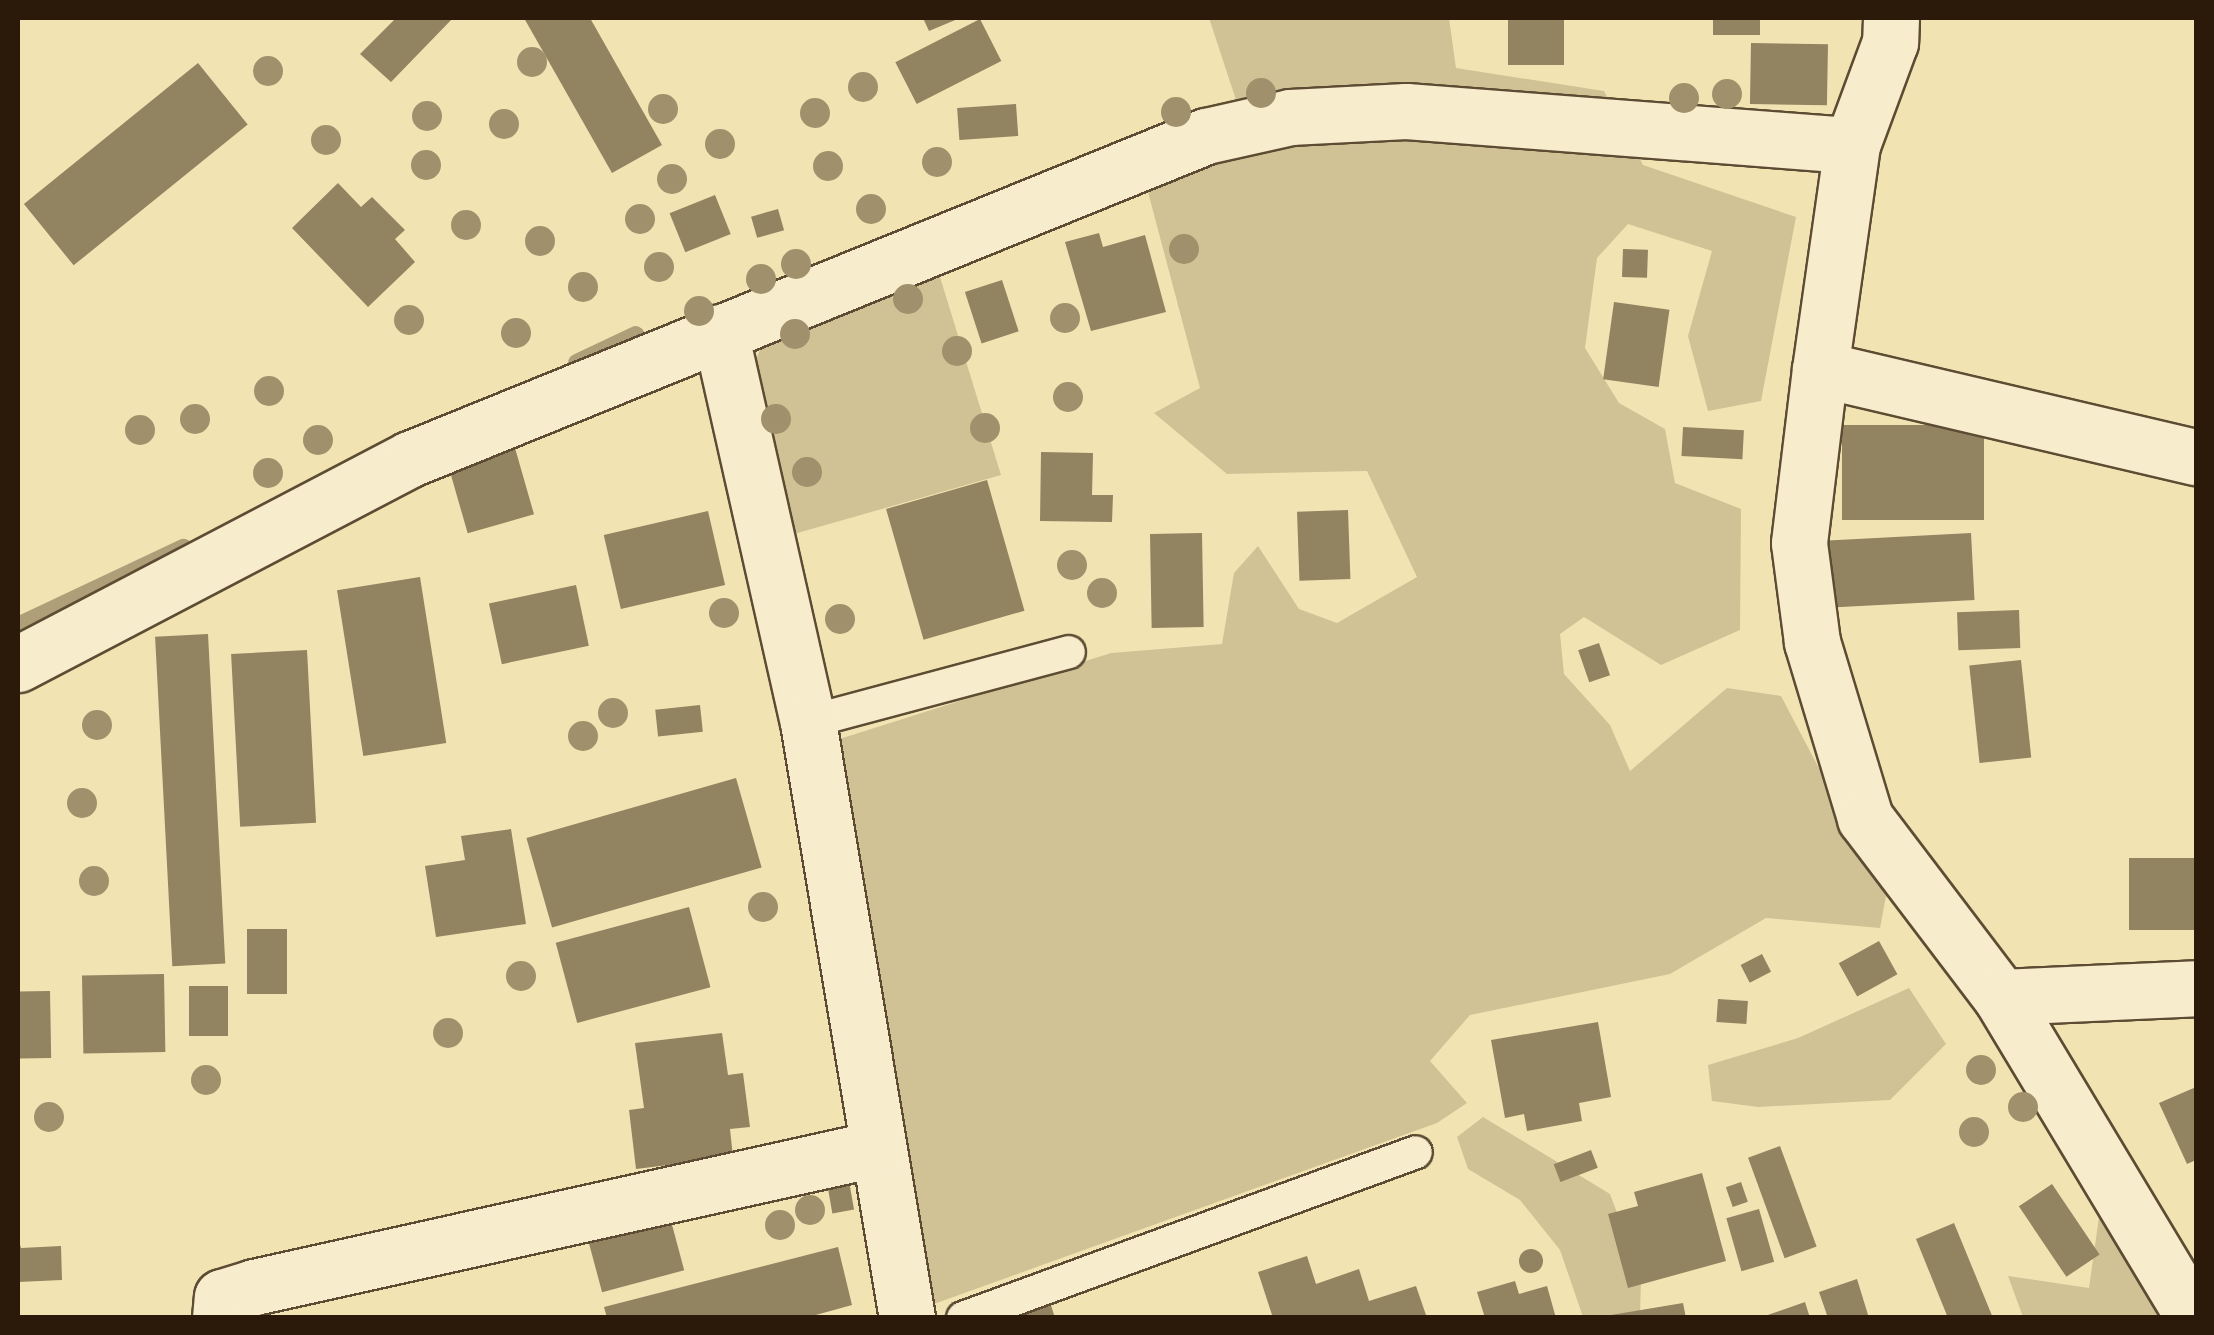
<!DOCTYPE html>
<style>
body{margin:0}
#map{position:relative;width:2214px;height:1335px;overflow:hidden;background:#f2e4b2;font-family:Vollkorn,serif}
div>[style]{position:absolute}
.green>*{inset:0;background:#d0c295}
.stream>*{height:18px;margin:-9px;padding:0 9px;transform-origin:9px;border-radius:9px;background:#ae9f79}
.building>*{inset:0;background:#928361;transform-origin:0 0}
.round{border-radius:50%}
.roads{filter:drop-shadow(2px 0 #5d4c33) drop-shadow(-2px 0 #5d4c33) drop-shadow(0 2px #5d4c33) drop-shadow(0 -2px #5d4c33)}
.lane>*{height:32px;margin:-16px;padding:0 16px;transform-origin:16px;border-radius:16px;background:#f7edcd}
.street>*{height:55px;margin:-27.5px;padding:0 27.5px;transform-origin:27.5px;border-radius:27.5px;background:#f7edcd}
.trees>*{width:30px;height:30px;margin:-15px;border-radius:50%;background:#a0906c}
span{translate:-50% -50%;white-space:nowrap;text-align:center;line-height:1.15;-webkit-text-stroke:9px #f7edcd;paint-order:stroke}
.frame{position:absolute;inset:0;border:20px solid #2b1a09;pointer-events:none}
</style>
<div id="map">
<div class="green">
<i style="clip-path:polygon(1209px 18px,1449px 18px,1456px 68px,1604px 91px,1643px 165px,1796px 217px,1761px 401px,1708px 411px,1688px 336px,1712px 251px,1628px 224px,1597px 258px,1585px 348px,1619px 403px,1665px 429px,1675px 483px,1741px 509px,1740px 630px,1661px 665px,1584px 617px,1560px 634px,1564px 674px,1610px 725px,1630px 771px,1727px 688px,1781px 696px,1886px 896px,1880px 928px,1766px 918px,1670px 974px,1470px 1015px,1430px 1061px,1467px 1103px,1437px 1123px,931px 1305px,830px 742px,1111px 653px,1222px 644px,1234px 573px,1258px 546px,1299px 609px,1337px 623px,1417px 577px,1367px 471px,1227px 474px,1154px 413px,1200px 388px,1144px 177px,1238px 106px)"></i>
<i style="clip-path:polygon(936px 264px,1001px 475px,794px 534px,752px 370px,769px 326px)"></i>
<i style="clip-path:polygon(1909px 988px,1946px 1044px,1890px 1100px,1758px 1107px,1712px 1101px,1708px 1065px,1798px 1038px)"></i>
<i style="clip-path:polygon(1483px 1117px,1610px 1194px,1641px 1277px,1640px 1317px,1583px 1317px,1560px 1250px,1520px 1200px,1468px 1169px,1457px 1137px)"></i>
<i style="clip-path:polygon(2099px 1217px,2181px 1259px,2179px 1317px,2023px 1317px,2008px 1276px,2089px 1288px)"></i>
</div>
<div class="stream">
<i style="left:577px;top:363px;width:65px;rotate:-25.4deg"></i>
<i style="left:18px;top:626px;width:183px;rotate:-25.3deg"></i>
</div>
<div class="building">
<i style="clip-path:polygon(396px 18px,453px 18px,391px 82px,360px 54px)"></i>
<i style="clip-path:polygon(524px 18px,590px 18px,662px 145px,612px 173px)"></i>
<i style="clip-path:polygon(923px 18px,960px 18px,929px 31px)"></i>
<i style="left:1508px;top:18px;width:56px;height:47px"></i>
<i style="left:1713px;top:18px;width:47px;height:17px"></i>
<i style="left:980px;top:19px;width:47px;height:95px;rotate:63deg"></i>
<i style="left:1751px;top:43px;width:77px;height:61px;rotate:1deg"></i>
<i style="left:198px;top:63px;width:79px;height:224px;rotate:51deg"></i>
<i style="left:1016px;top:104px;width:32px;height:59px;rotate:86deg"></i>
<i style="clip-path:polygon(338px 183px,361px 207px,372px 197px,405px 230px,395px 239px,415px 262px,368px 307px,292px 228px)"></i>
<i style="left:715px;top:195px;width:42px;height:49px;rotate:68deg"></i>
<i style="left:778px;top:209px;width:22px;height:28px;rotate:74deg"></i>
<i style="clip-path:polygon(1099px 233px,1103px 247px,1145px 235px,1166px 312px,1091px 331px,1065px 242px)"></i>
<i style="left:1623px;top:249px;width:25px;height:28px;rotate:2deg"></i>
<i style="left:1002px;top:280px;width:54px;height:39px;rotate:72deg"></i>
<i style="left:1614px;top:302px;width:56px;height:78px;rotate:8deg"></i>
<i style="left:1842px;top:425px;width:142px;height:95px"></i>
<i style="left:1683px;top:427px;width:61px;height:29px;rotate:3deg"></i>
<i style="left:515px;top:448px;width:69px;height:69px;rotate:74deg"></i>
<i style="clip-path:polygon(1041px 452px,1093px 453px,1092px 495px,1113px 495px,1112px 522px,1040px 521px)"></i>
<i style="left:987px;top:480px;width:136px;height:105px;rotate:74deg"></i>
<i style="left:1348px;top:510px;width:69px;height:51px;rotate:88deg"></i>
<i style="left:708px;top:511px;width:76px;height:107px;rotate:77deg"></i>
<i style="left:1202px;top:533px;width:94px;height:52px;rotate:89deg"></i>
<i style="left:1971px;top:533px;width:67px;height:143px;rotate:87deg"></i>
<i style="left:420px;top:577px;width:168px;height:84px;rotate:81deg"></i>
<i style="left:576px;top:585px;width:62px;height:89px;rotate:78deg"></i>
<i style="left:2019px;top:610px;width:38px;height:62px;rotate:88deg"></i>
<i style="left:208px;top:634px;width:330px;height:53px;rotate:87deg"></i>
<i style="left:1599px;top:643px;width:34px;height:22px;rotate:71deg"></i>
<i style="left:307px;top:650px;width:173px;height:76px;rotate:87deg"></i>
<i style="left:2021px;top:660px;width:98px;height:52px;rotate:84deg"></i>
<i style="left:700px;top:705px;width:27px;height:45px;rotate:84deg"></i>
<i style="left:736px;top:778px;width:93px;height:218px;rotate:74deg"></i>
<i style="clip-path:polygon(511px 829px,526px 924px,436px 937px,425px 866px,465px 860px,461px 836px)"></i>
<i style="left:2129px;top:858px;width:67px;height:72px"></i>
<i style="left:689px;top:907px;width:83px;height:138px;rotate:75deg"></i>
<i style="left:247px;top:929px;width:40px;height:65px"></i>
<i style="left:1879px;top:941px;width:38px;height:46px;rotate:61deg"></i>
<i style="left:1762px;top:954px;width:20px;height:24px;rotate:63deg"></i>
<i style="left:164px;top:974px;width:78px;height:82px;rotate:89deg"></i>
<i style="left:189px;top:986px;width:39px;height:50px"></i>
<i style="left:50px;top:991px;width:67px;height:32px;rotate:89deg"></i>
<i style="left:1718px;top:999px;width:30px;height:23px;rotate:4deg"></i>
<i style="clip-path:polygon(1598px 1022px,1611px 1097px,1579px 1103px,1582px 1121px,1527px 1131px,1524px 1114px,1505px 1118px,1491px 1040px)"></i>
<i style="clip-path:polygon(722px 1033px,728px 1075px,743px 1073px,750px 1127px,730px 1129px,733px 1157px,636px 1169px,629px 1110px,644px 1108px,635px 1043px)"></i>
<i style="clip-path:polygon(2196px 1087px,2196px 1160px,2187px 1164px,2159px 1103px)"></i>
<i style="left:1780px;top:1146px;width:107px;height:34px;rotate:70deg"></i>
<i style="left:1591px;top:1150px;width:19px;height:40px;rotate:69deg"></i>
<i style="clip-path:polygon(1702px 1173px,1726px 1261px,1628px 1288px,1608px 1214px,1638px 1206px,1634px 1192px)"></i>
<i style="left:849px;top:1181px;width:29px;height:22px;rotate:80deg"></i>
<i style="left:1741px;top:1182px;width:21px;height:16px;rotate:71deg"></i>
<i style="left:2052px;top:1184px;width:85px;height:40px;rotate:56deg"></i>
<i style="left:1759px;top:1209px;width:55px;height:34px;rotate:74deg"></i>
<i style="left:671px;top:1221px;width:51px;height:85px;rotate:75deg"></i>
<i style="clip-path:polygon(1954px 1223px,1993px 1318px,1948px 1318px,1916px 1239px)"></i>
<i style="clip-path:polygon(18px 1238px,21px 1248px,61px 1246px,62px 1280px,18px 1282px)"></i>
<i style="clip-path:polygon(838px 1247px,852px 1305px,805px 1318px,607px 1318px,604px 1307px)"></i>
<i class="round" style="left:1519px;top:1249px;width:24px;height:24px"></i>
<i style="clip-path:polygon(1307px 1256px,1316px 1284px,1359px 1269px,1369px 1301px,1416px 1286px,1427px 1318px,1273px 1318px,1258px 1272px)"></i>
<i style="clip-path:polygon(1857px 1279px,1869px 1318px,1828px 1318px,1819px 1292px)"></i>
<i style="clip-path:polygon(1515px 1281px,1519px 1294px,1547px 1286px,1556px 1318px,1485px 1318px,1477px 1292px)"></i>
<i style="clip-path:polygon(1050px 1302px,1055px 1318px,1000px 1318px)"></i>
<i style="clip-path:polygon(1805px 1302px,1810px 1318px,1763px 1318px,1762px 1317px)"></i>
<i style="clip-path:polygon(1683px 1303px,1686px 1318px,1612px 1318px,1611px 1315px)"></i>
</div>
<div class="roads">
<div class="lane">
<i style="left:808px;top:722px;width:270px;rotate:-15deg"></i>
<i style="left:963px;top:1318px;width:482px;rotate:-20.1deg"></i>
</div>
<div class="street">
<i style="left:1891px;top:18px;width:24px;rotate:92deg"></i>
<i style="left:1890px;top:42px;width:110px;rotate:110.3deg"></i>
<i style="left:1852px;top:145px;width:226px;rotate:98.1deg"></i>
<i style="left:1820px;top:369px;width:175px;rotate:96.9deg"></i>
<i style="left:1799px;top:543px;width:100px;rotate:82.5deg"></i>
<i style="left:1812px;top:642px;width:184px;rotate:73.2deg"></i>
<i style="left:1865px;top:818px;width:225px;rotate:52.8deg"></i>
<i style="left:2001px;top:997px;width:375px;rotate:59deg"></i>
<i style="left:720px;top:332px;width:400px;rotate:77.3deg"></i>
<i style="left:808px;top:722px;width:604px;rotate:80.57deg"></i>
<i style="left:1820px;top:369px;width:386px;rotate:13.2deg"></i>
<i style="left:18px;top:664px;width:442px;rotate:-27.6deg"></i>
<i style="left:410px;top:459px;width:859px;rotate:-22.09deg"></i>
<i style="left:1206px;top:136px;width:86px;rotate:-12.7deg"></i>
<i style="left:1290px;top:117px;width:116px;rotate:-3deg"></i>
<i style="left:1406px;top:111px;width:447px;rotate:4.4deg"></i>
<i style="left:2001px;top:997px;width:195px;rotate:-2.6deg"></i>
<i style="left:220px;top:1318px;width:21px;rotate:-85deg"></i>
<i style="left:222px;top:1297px;width:34px;rotate:-17deg"></i>
<i style="left:254px;top:1287px;width:640px;rotate:-12.54deg"></i>
</div>
</div>
<div class="trees">
<i style="left:532px;top:62px"></i>
<i style="left:268px;top:71px"></i>
<i style="left:863px;top:87px"></i>
<i style="left:1261px;top:93px"></i>
<i style="left:1727px;top:94px"></i>
<i style="left:1684px;top:98px"></i>
<i style="left:663px;top:109px"></i>
<i style="left:1176px;top:112px"></i>
<i style="left:815px;top:113px"></i>
<i style="left:427px;top:116px"></i>
<i style="left:504px;top:124px"></i>
<i style="left:326px;top:140px"></i>
<i style="left:720px;top:144px"></i>
<i style="left:937px;top:162px"></i>
<i style="left:426px;top:165px"></i>
<i style="left:828px;top:166px"></i>
<i style="left:672px;top:179px"></i>
<i style="left:871px;top:209px"></i>
<i style="left:640px;top:219px"></i>
<i style="left:466px;top:225px"></i>
<i style="left:540px;top:241px"></i>
<i style="left:1184px;top:249px"></i>
<i style="left:796px;top:264px"></i>
<i style="left:659px;top:267px"></i>
<i style="left:761px;top:279px"></i>
<i style="left:583px;top:287px"></i>
<i style="left:908px;top:299px"></i>
<i style="left:699px;top:311px"></i>
<i style="left:1065px;top:318px"></i>
<i style="left:409px;top:320px"></i>
<i style="left:516px;top:333px"></i>
<i style="left:795px;top:334px"></i>
<i style="left:957px;top:351px"></i>
<i style="left:269px;top:391px"></i>
<i style="left:1068px;top:397px"></i>
<i style="left:195px;top:419px"></i>
<i style="left:776px;top:419px"></i>
<i style="left:985px;top:428px"></i>
<i style="left:140px;top:430px"></i>
<i style="left:318px;top:440px"></i>
<i style="left:807px;top:472px"></i>
<i style="left:268px;top:473px"></i>
<i style="left:1072px;top:565px"></i>
<i style="left:1102px;top:593px"></i>
<i style="left:724px;top:613px"></i>
<i style="left:840px;top:619px"></i>
<i style="left:613px;top:713px"></i>
<i style="left:97px;top:725px"></i>
<i style="left:583px;top:736px"></i>
<i style="left:82px;top:803px"></i>
<i style="left:94px;top:881px"></i>
<i style="left:763px;top:907px"></i>
<i style="left:521px;top:976px"></i>
<i style="left:448px;top:1033px"></i>
<i style="left:1981px;top:1070px"></i>
<i style="left:206px;top:1080px"></i>
<i style="left:2023px;top:1107px"></i>
<i style="left:49px;top:1117px"></i>
<i style="left:1974px;top:1132px"></i>
<i style="left:810px;top:1210px"></i>
<i style="left:780px;top:1225px"></i>
</div>
<div class="frame"></div>
</div>
